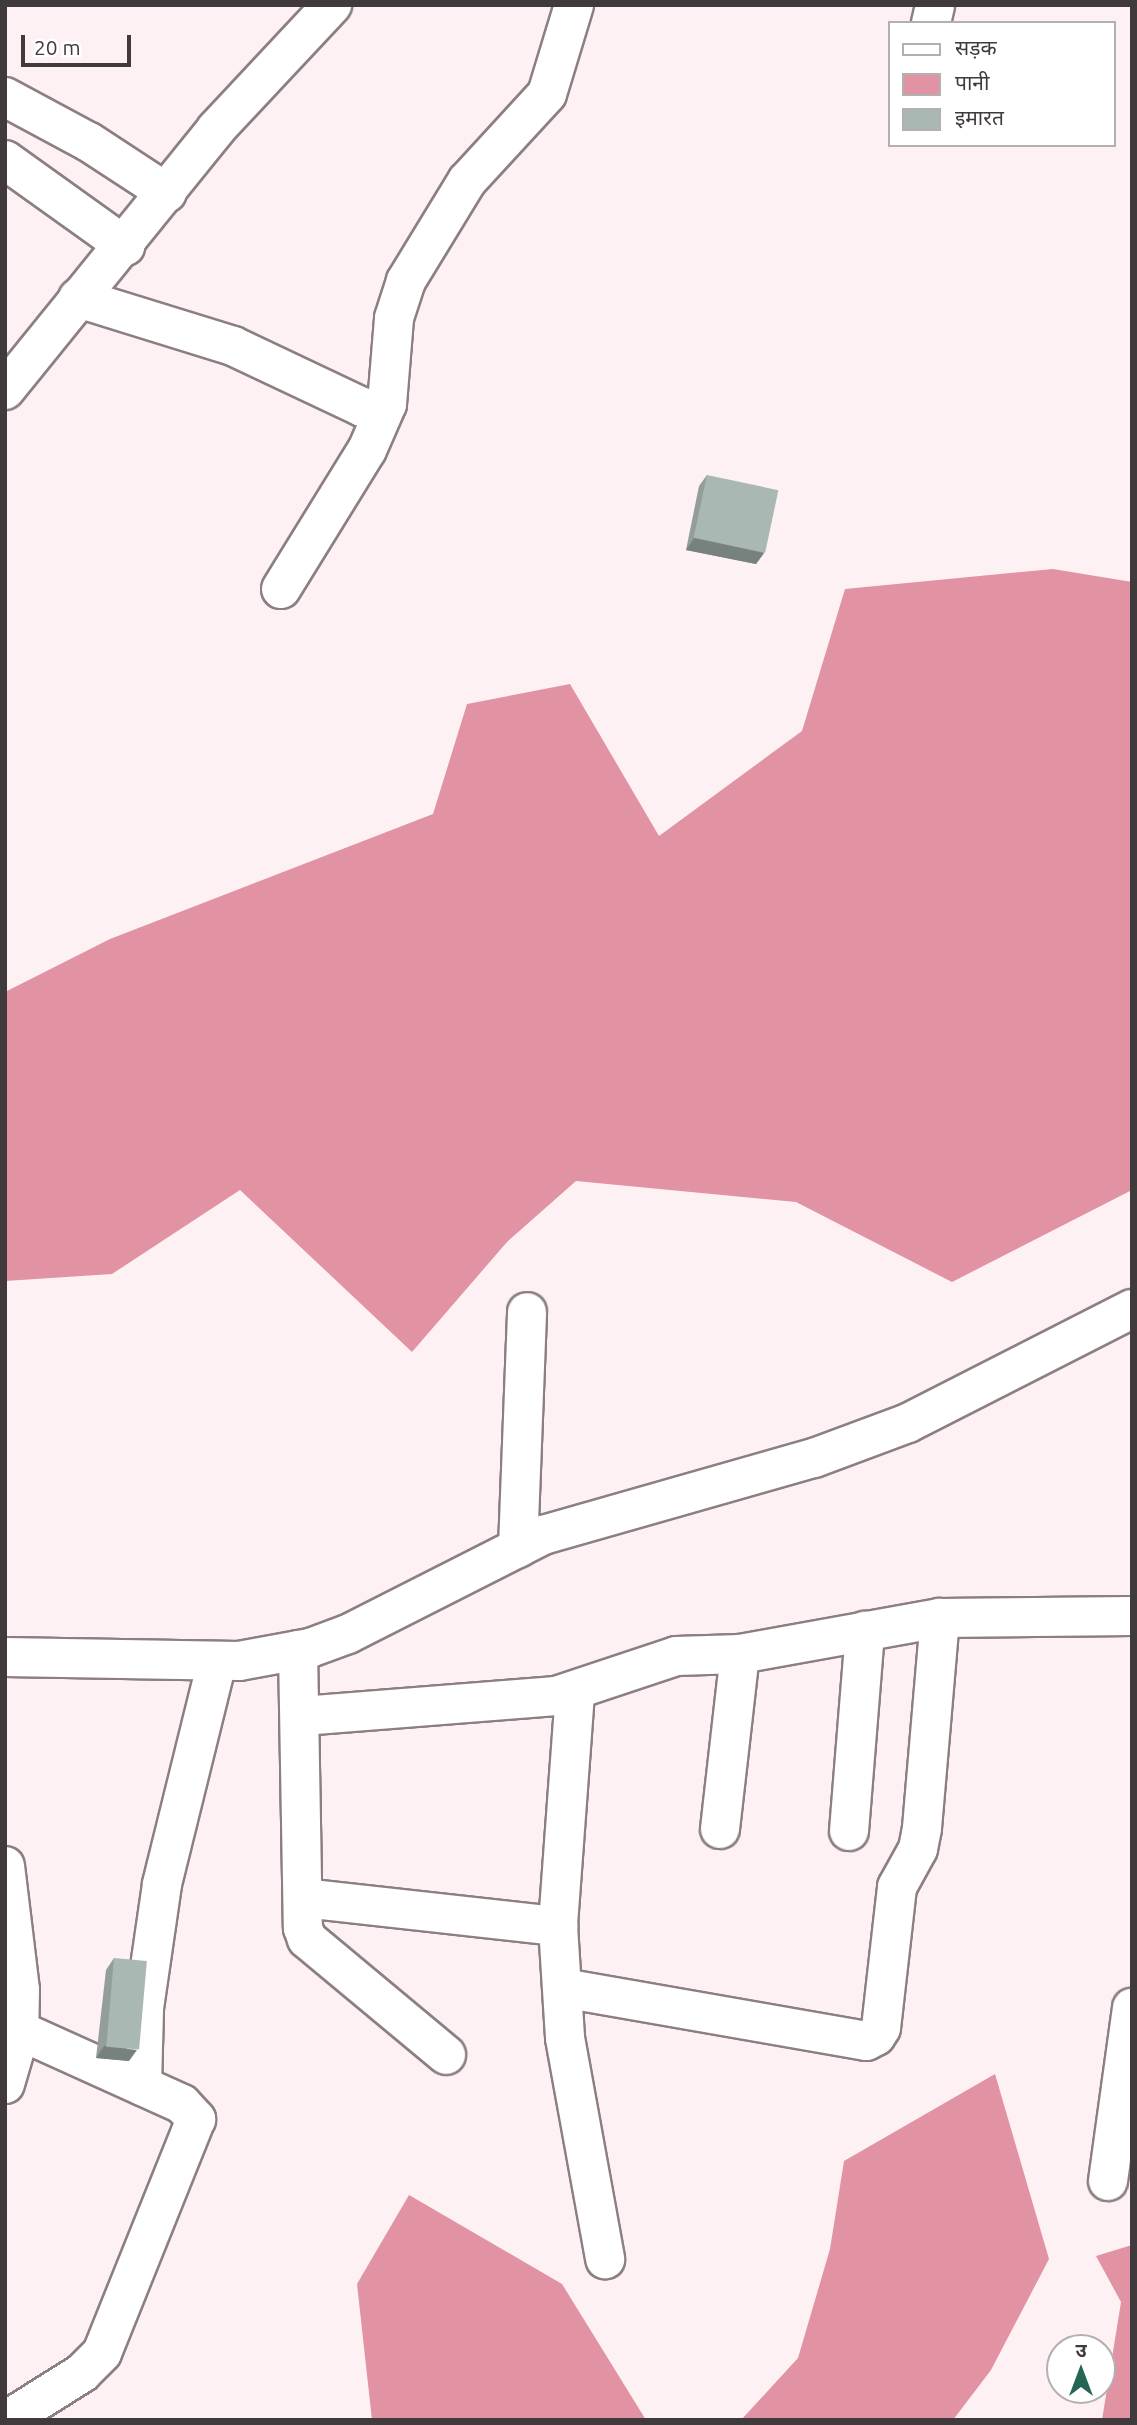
<!DOCTYPE html>
<meta charset="utf-8">
<style>
body{margin:0}
#map{position:relative;width:1137px;height:2425px;overflow:hidden;background:#fef1f4;font-family:Ubuntu,"Noto Sans Devanagari",sans-serif}
div>[style]{position:absolute}
.water>*{inset:0;background:#e192a3}
.roads{filter:drop-shadow(2px 0 #8c7f81) drop-shadow(-2px 0 #8c7f81) drop-shadow(0 2px #8c7f81) drop-shadow(0 -2px #8c7f81)}
.minor>*{height:38px;margin:-19px;padding:0 19px;transform-origin:19px;border-radius:19px;background:#fff}
.wall>*{inset:0;background:#929e9a}
.shaded-wall>*{inset:0;background:#77817d}
.building>*{inset:0;background:#aab8b3;transform-origin:0 0}
span{translate:-50% -50%;white-space:nowrap;text-align:center;line-height:1.15;-webkit-text-stroke:6px #fff;paint-order:stroke}
.frame{position:absolute;inset:0;border:7px solid #403a3c;pointer-events:none}
.legend{position:absolute;left:888px;top:21px;width:228px;height:126px;box-sizing:border-box;background:#fff;border:2px solid #b3b0b1;margin:0;padding:9px 12px;list-style:none;font-size:21px;color:#403a3c}
.legend li{display:flex;align-items:center;gap:14px;height:35px}
.legend b{width:35px;border:2px solid #b3b0b1}
.north{position:absolute;left:1046px;top:2334px;width:70px;height:70px;box-sizing:border-box;background:#fff;border:2px solid #b3b0b1;border-radius:50%;rotate:0deg;font-size:19px;font-weight:700;line-height:28px;text-align:center;color:#403a3c}
.north::after{content:'';display:block;margin:auto;width:24px;height:32px;background:#256553;clip-path:polygon(50% 0,100% 100%,50% 72%,0 100%)}
.scale{position:absolute;left:21px;top:35px;width:110px;height:32px;box-sizing:border-box;border:4px solid #403a3c;border-top:0;padding-left:9px;font-size:21px;line-height:24px;white-space:nowrap;color:#403a3c;-webkit-text-stroke:5px #fff;paint-order:stroke}
</style>
<div id="map">
<div class="water">
<i style="clip-path:polygon(1053px 569px,1132px 582px,1132px 1190px,952px 1282px,796px 1202px,576px 1181px,507px 1242px,412px 1352px,240px 1190px,112px 1274px,5px 1281px,5px 992px,110px 939px,433px 814px,467px 704px,570px 684px,659px 836px,802px 731px,845px 589px)"></i>
<i style="clip-path:polygon(995px 2074px,1049px 2259px,991px 2370px,953px 2420px,741px 2420px,798px 2358px,830px 2249px,844px 2161px)"></i>
<i style="clip-path:polygon(409px 2195px,562px 2284px,646px 2420px,372px 2420px,357px 2284px)"></i>
<i style="clip-path:polygon(1132px 2245px,1132px 2420px,1102px 2420px,1121px 2302px,1096px 2256px)"></i>
</div>
<div class="roads">
<div class="minor">
<i style="left:931px;top:23px;width:18px;rotate:-77deg"></i>
<i style="left:5px;top:97px;width:95px;rotate:28.2deg"></i>
<i style="left:89px;top:142px;width:93px;rotate:33.2deg"></i>
<i style="left:5px;top:160px;width:148px;rotate:35.6deg"></i>
<i style="left:78px;top:298px;width:162px;rotate:17.2deg"></i>
<i style="left:233px;top:346px;width:143px;rotate:25.3deg"></i>
<i style="left:362px;top:407px;width:12px;rotate:9deg"></i>
<i style="left:374px;top:409px;width:14px;rotate:-21deg"></i>
<i style="left:387px;top:404px;width:86px;rotate:-85.3deg"></i>
<i style="left:394px;top:318px;width:39px;rotate:-72deg"></i>
<i style="left:406px;top:281px;width:117px;rotate:-58.6deg"></i>
<i style="left:467px;top:181px;width:118px;rotate:-47.4deg"></i>
<i style="left:547px;top:94px;width:93px;rotate:-73.1deg"></i>
<i style="left:5px;top:390px;width:336px;rotate:-51deg"></i>
<i style="left:216px;top:129px;width:170px;rotate:-46.9deg"></i>
<i style="left:281px;top:589px;width:163px;rotate:-58.3deg"></i>
<i style="left:367px;top:450px;width:50px;rotate:-66.5deg"></i>
<i style="left:518px;top:1548px;width:236px;rotate:-87.8deg"></i>
<i style="left:298px;top:1650px;width:278px;rotate:89deg"></i>
<i style="left:303px;top:1928px;width:12px;rotate:70deg"></i>
<i style="left:307px;top:1939px;width:181px;rotate:39.8deg"></i>
<i style="left:5px;top:1657px;width:234px;rotate:1deg"></i>
<i style="left:239px;top:1661px;width:72px;rotate:-10.4deg"></i>
<i style="left:310px;top:1648px;width:40px;rotate:-20.2deg"></i>
<i style="left:348px;top:1634px;width:219px;rotate:-26.9deg"></i>
<i style="left:543px;top:1535px;width:282px;rotate:-15.9deg"></i>
<i style="left:814px;top:1458px;width:100px;rotate:-20.4deg"></i>
<i style="left:908px;top:1423px;width:251px;rotate:-27deg"></i>
<i style="left:575px;top:1693px;width:234px;rotate:94.2deg"></i>
<i style="left:558px;top:1926px;width:112px;rotate:86.4deg"></i>
<i style="left:565px;top:2038px;width:225px;rotate:79.7deg"></i>
<i style="left:302px;top:1716px;width:255px;rotate:-4.5deg"></i>
<i style="left:556px;top:1696px;width:126px;rotate:-18.4deg"></i>
<i style="left:676px;top:1656px;width:64px;rotate:-1.8deg"></i>
<i style="left:740px;top:1654px;width:203px;rotate:-10.2deg"></i>
<i style="left:940px;top:1618px;width:192px;rotate:-0.6deg"></i>
<i style="left:720px;top:1829px;width:176px;rotate:-83.5deg"></i>
<i style="left:849px;top:1831px;width:201px;rotate:-85.4deg"></i>
<i style="left:5px;top:1866px;width:125px;rotate:83.1deg"></i>
<i style="left:20px;top:1990px;width:46px;rotate:91.2deg"></i>
<i style="left:19px;top:2036px;width:50px;rotate:106.3deg"></i>
<i style="left:303px;top:1898px;width:257px;rotate:6.3deg"></i>
<i style="left:563px;top:1988px;width:308px;rotate:9.9deg"></i>
<i style="left:866px;top:2041px;width:11px;rotate:-27deg"></i>
<i style="left:876px;top:2036px;width:9px;rotate:-58deg"></i>
<i style="left:881px;top:2028px;width:142px;rotate:-83.5deg"></i>
<i style="left:897px;top:1887px;width:43px;rotate:-61.1deg"></i>
<i style="left:918px;top:1849px;width:21px;rotate:-79deg"></i>
<i style="left:922px;top:1828px;width:211px;rotate:-85.1deg"></i>
<i style="left:5px;top:2024px;width:194px;rotate:24.3deg"></i>
<i style="left:182px;top:2104px;width:21px;rotate:47deg"></i>
<i style="left:196px;top:2119px;width:252px;rotate:111.9deg"></i>
<i style="left:102px;top:2353px;width:28px;rotate:135deg"></i>
<i style="left:82px;top:2373px;width:89px;rotate:147.9deg"></i>
<i style="left:142px;top:2086px;width:78px;rotate:-88.5deg"></i>
<i style="left:144px;top:2008px;width:125px;rotate:-81.7deg"></i>
<i style="left:162px;top:1884px;width:229px;rotate:-76.1deg"></i>
<i style="left:1108px;top:2181px;width:175px;rotate:-82.1deg"></i>
</div>
</div>
<div class="wall">
<i style="clip-path:polygon(707px 475px,764px 553px,756px 564px,686px 550px,699px 486px)"></i>
<i style="clip-path:polygon(114px 1958px,129px 2061px,96px 2058px,106px 1970px)"></i>
</div>
<div class="shaded-wall">
<i style="clip-path:polygon(694px 538px,764px 553px,756px 564px,686px 550px)"></i>
<i style="clip-path:polygon(104px 2046px,137px 2050px,129px 2061px,96px 2058px)"></i>
</div>
<div class="building">
<i style="left:707px;top:475px;width:73px;height:64px;rotate:12deg"></i>
<i style="left:114px;top:1958px;width:33px;height:89px;rotate:5deg"></i>
</div>
<div class="frame"></div>
<ul class="legend">
<li><b style="height:9px;background:#fff"></b>सड़क</li>
<li><b style="height:19px;background:#e192a3"></b>पानी</li>
<li><b style="height:19px;background:#aab8b3"></b>इमारत</li>
</ul>
<div class="north">उ</div>
<div class="scale">20 m</div>
</div>
